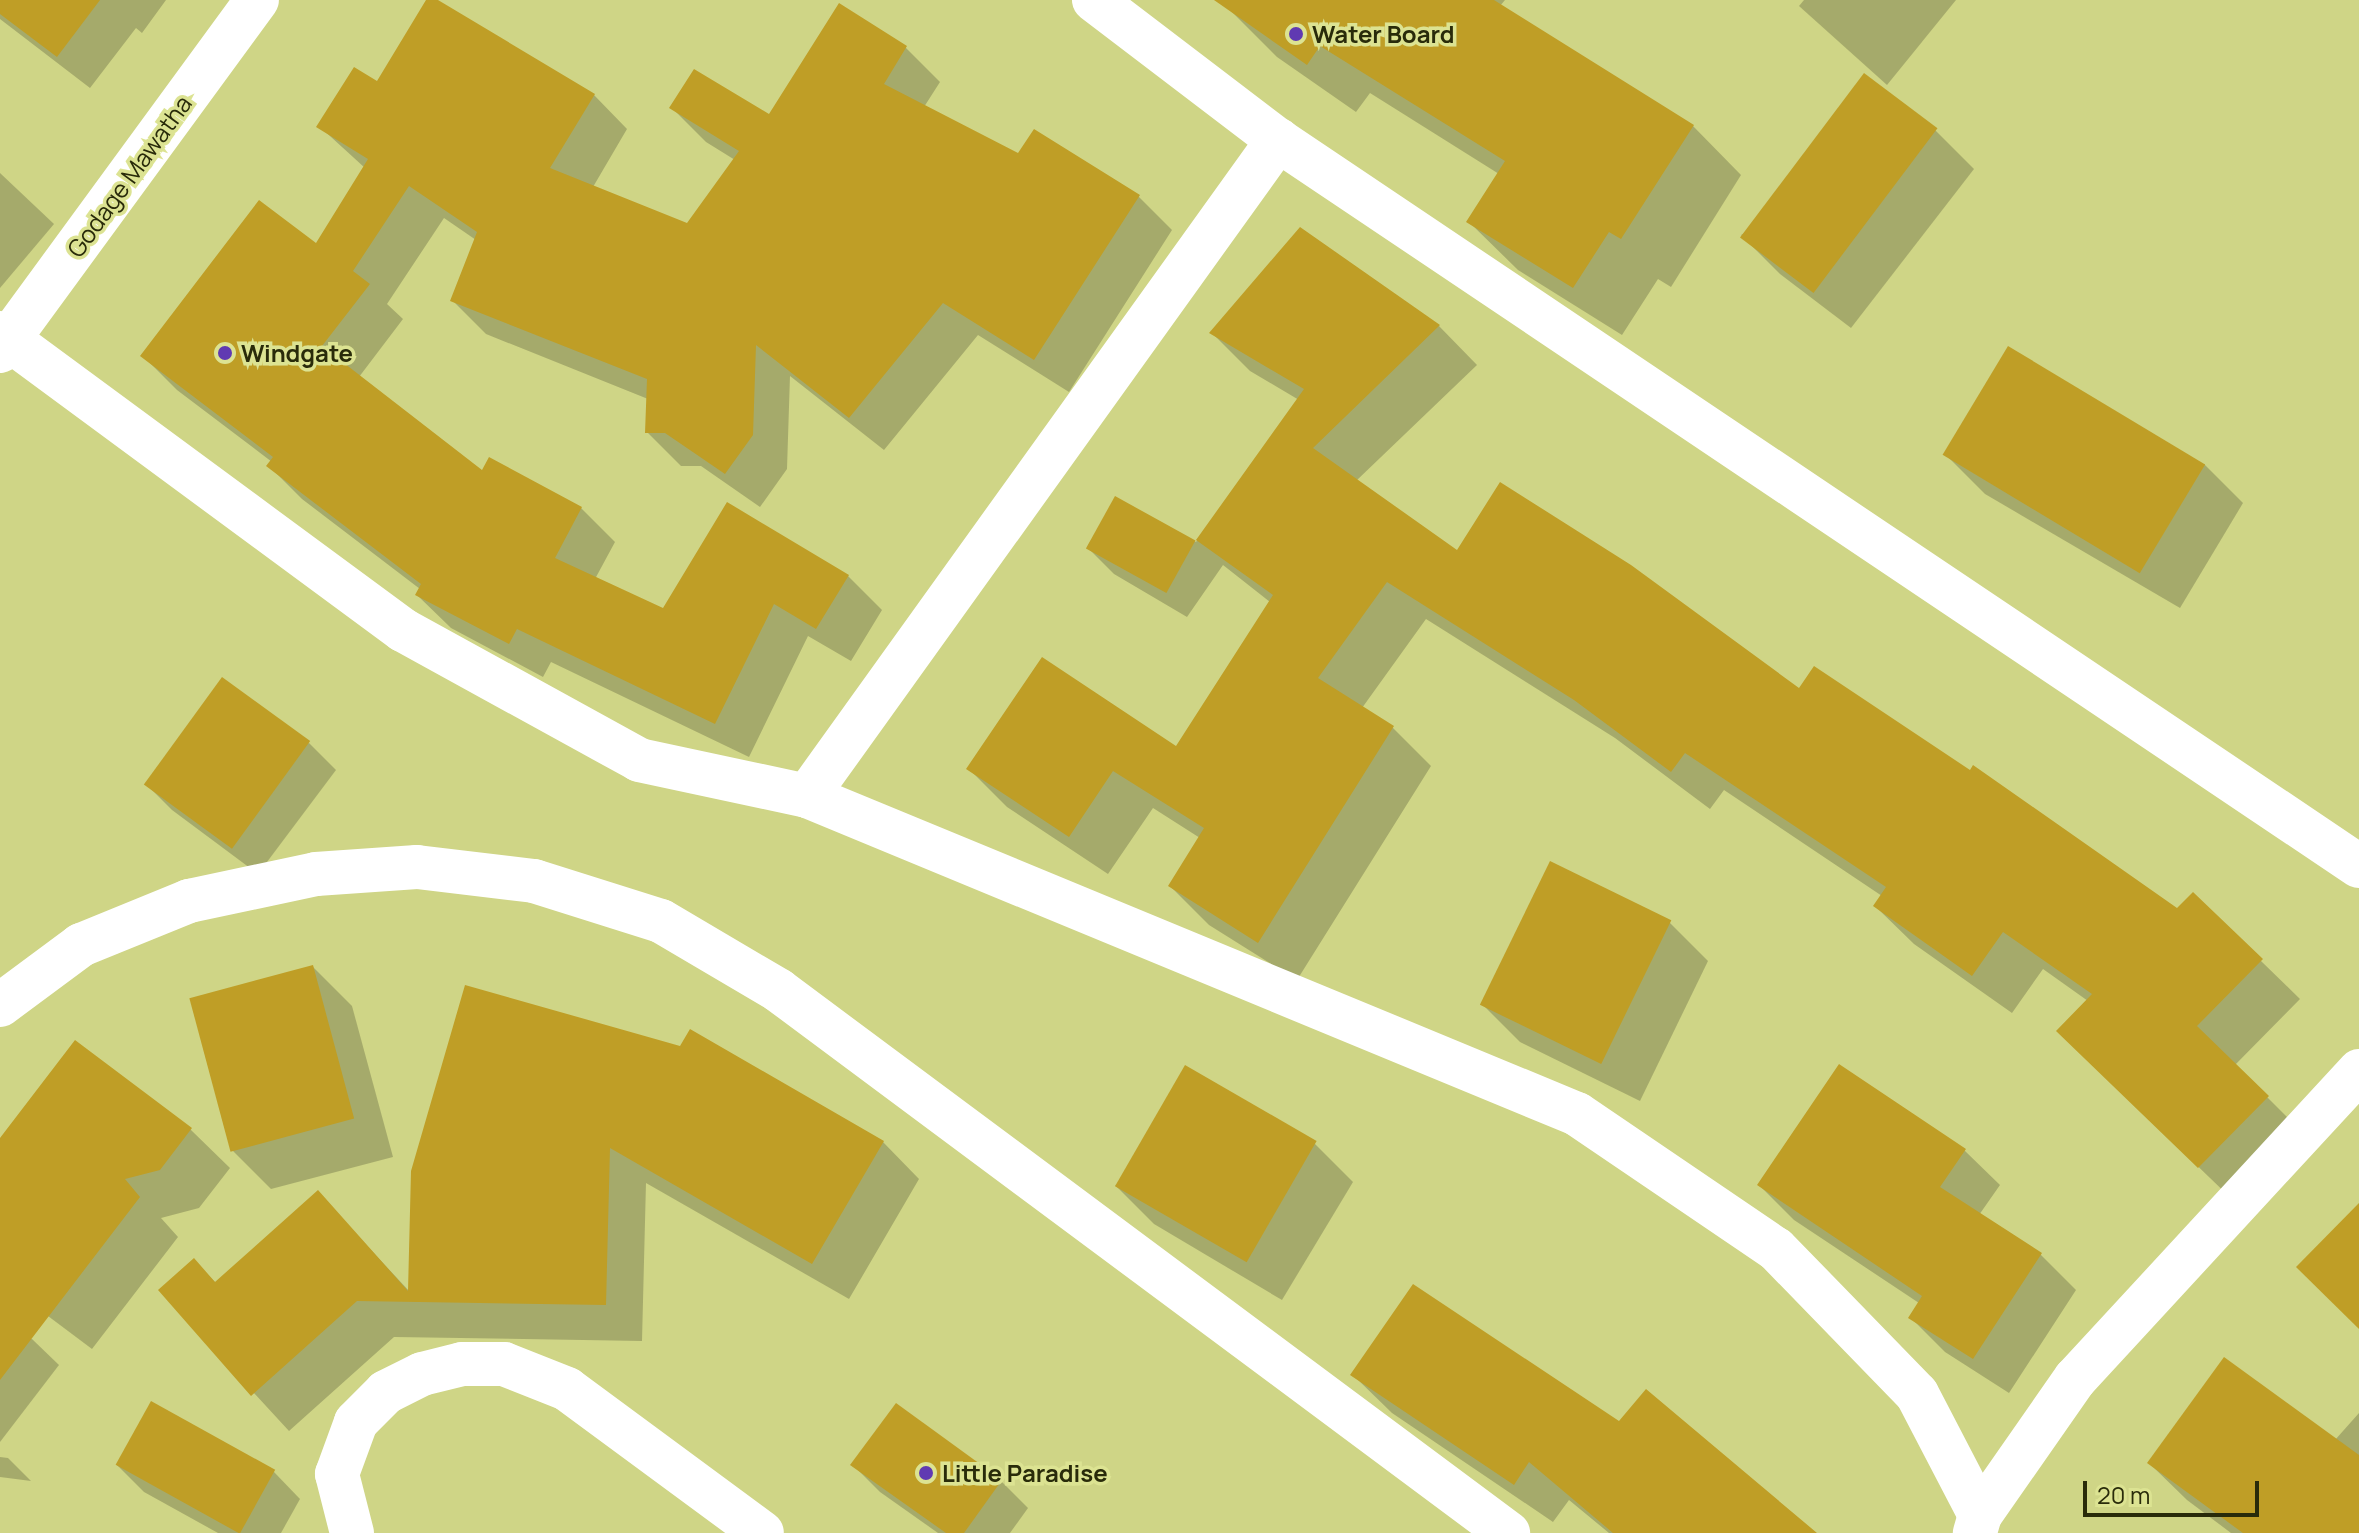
<!DOCTYPE html>
<style>
body{margin:0}
#map{position:relative;width:2359px;height:1533px;overflow:hidden;background:#cfd586;font-family:Manrope,sans-serif}
div>[style]{position:absolute}
.shadow>*{inset:0;background:#0003}
.building>*{inset:0;background:#bf9e26;transform-origin:0 0}
.street>*{height:44px;margin:-22px;padding:0 22px;transform-origin:22px;border-radius:22px;background:#fff}
.secondary>*{height:44px;margin:-22px;padding:0 22px;transform-origin:22px;border-radius:22px;background:#fff}
.dots>*{width:22px;height:22px;translate:-50% -50%;box-sizing:border-box;border:4px solid #dce392;border-radius:50%}
span{translate:-50% -50%;white-space:nowrap;text-align:center;line-height:1.15;-webkit-text-stroke:7px #dce392;paint-order:stroke}
.poi-label{font-size:24px;color:#292b0a;font-weight:700}
.left{translate:0 -50%;text-align:left}
.street-label{font-size:24px;color:#292b0a}
.scale{position:absolute;left:2083px;top:1481px;width:176px;height:36px;box-sizing:border-box;border:4px solid #292b0a;border-top:0;padding-left:10px;font-size:24px;line-height:28px;white-space:nowrap;color:#292b0a;-webkit-text-stroke:6px #dce392;paint-order:stroke}
</style>
<div id="map">
<div class="shadow">
<i style="clip-path:polygon(0 0,166px 0,142px 33px,136px 28px,90px 88px,0 19px)"></i>
<i style="clip-path:polygon(428px 0,594px 95px,627px 129px,593px 187px,688px 225px,735px 160px,706px 142px,672px 108px,769px 116px,839px 6px,906px 48px,940px 82px,924px 107px,1019px 156px,1138px 196px,1172px 230px,1069px 392px,978px 335px,884px 450px,790px 376px,787px 469px,760px 507px,701px 466px,681px 466px,647px 432px,648px 399px,486px 334px,452px 300px,476px 240px,444px 218px,387px 304px,403px 319px,359px 377px,483px 473px,581px 508px,615px 542px,595px 579px,664px 610px,848px 576px,882px 610px,851px 661px,808px 636px,749px 757px,551px 662px,543px 677px,451px 628px,417px 595px,420px 589px,302px 499px,269px 466px,272px 462px,177px 390px,143px 356px,317px 246px,365px 168px,319px 126px,377px 84px)"></i>
<i style="clip-path:polygon(1234px 0,1505px 0,1500px 6px,1693px 126px,1741px 175px,1671px 287px,1658px 279px,1622px 335px,1518px 270px,1469px 222px,1499px 174px,1370px 93px,1356px 112px,1277px 57px,1228px 8px)"></i>
<i style="clip-path:polygon(1804px 0,1956px 0,1887px 85px,1799px 6px)"></i>
<i style="clip-path:polygon(1935px 130px,1974px 169px,1851px 328px,1780px 274px,1741px 235px)"></i>
<i style="clip-path:polygon(0 173px,54px 224px,0 288px)"></i>
<i style="clip-path:polygon(1300px 229px,1439px 326px,1477px 365px,1356px 481px,1457px 553px,1799px 691px,2261px 961px,2300px 999px,2235px 1065px,2306px 1136px,2238px 1205px,2097px 1069px,2088px 1001px,2043px 969px,2012px 1013px,1914px 944px,1875px 906px,1882px 896px,1724px 790px,1710px 809px,1615px 738px,1426px 619px,1362px 708px,1393px 728px,1431px 766px,1297px 980px,1209px 925px,1170px 886px,1200px 838px,1153px 808px,1108px 874px,1007px 807px,969px 769px,1177px 749px,1270px 602px,1223px 565px,1187px 617px,1114px 574px,1087px 547px,1116px 499px,1196px 542px,1299px 400px,1250px 371px,1212px 333px)"></i>
<i style="clip-path:polygon(1946px 455px,2204px 464px,2243px 503px,2180px 608px,1985px 494px)"></i>
<i style="clip-path:polygon(309px 743px,336px 770px,258px 874px,172px 810px,145px 783px)"></i>
<i style="clip-path:polygon(1669px 922px,1708px 961px,1640px 1101px,1520px 1042px,1481px 1003px)"></i>
<i style="clip-path:polygon(313px 967px,352px 1006px,393px 1157px,271px 1189px,232px 1150px)"></i>
<i style="clip-path:polygon(467px 988px,883px 1142px,919px 1179px,849px 1299px,646px 1183px,642px 1341px,394px 1337px,289px 1431px,160px 1291px,194px 1261px,217px 1284px,318px 1193px,410px 1292px)"></i>
<i style="clip-path:polygon(76px 1043px,191px 1130px,230px 1168px,199px 1208px,161px 1218px,178px 1237px,92px 1349px,0 1280px,0 1142px)"></i>
<i style="clip-path:polygon(1314px 1143px,1353px 1182px,1282px 1300px,1154px 1224px,1115px 1185px)"></i>
<i style="clip-path:polygon(1964px 1150px,2000px 1185px,1979px 1215px,2041px 1255px,2076px 1290px,2009px 1393px,1945px 1352px,1910px 1317px,1919px 1303px,1794px 1220px,1759px 1185px)"></i>
<i style="clip-path:polygon(0 1334px,32px 1339px,59px 1365px,0 1442px)"></i>
<i style="clip-path:polygon(1353px 1375px,1620px 1424px,1810px 1533px,1609px 1533px,1569px 1500px,1553px 1522px,1392px 1413px)"></i>
<i style="clip-path:polygon(2359px 1413px,2359px 1533px,2231px 1533px,2187px 1500px,2149px 1463px,2335px 1440px)"></i>
<i style="clip-path:polygon(0 1457px,8px 1458px,31px 1481px,0 1477px)"></i>
<i style="clip-path:polygon(117px 1465px,274px 1472px,300px 1499px,281px 1533px,218px 1533px,144px 1492px)"></i>
<i style="clip-path:polygon(853px 1465px,1001px 1481px,1028px 1508px,1010px 1533px,938px 1533px,880px 1492px)"></i>
</div>
<div class="building">
<i style="clip-path:polygon(0 0,100px 0,57px 57px,0 14px)"></i>
<i style="clip-path:polygon(426px 0,438px 0,595px 94px,550px 168px,687px 223px,739px 151px,669px 108px,694px 69px,769px 114px,839px 3px,907px 46px,884px 84px,1018px 153px,1034px 129px,1140px 195px,1034px 360px,943px 303px,849px 418px,756px 345px,753px 435px,725px 474px,665px 433px,645px 433px,647px 379px,450px 301px,477px 232px,409px 186px,353px 271px,370px 284px,322px 346px,482px 470px,489px 457px,582px 507px,555px 558px,663px 608px,727px 502px,849px 575px,816px 629px,774px 604px,715px 724px,517px 629px,509px 644px,415px 595px,421px 584px,266px 466px,273px 457px,140px 356px,259px 200px,316px 243px,368px 159px,316px 127px,354px 67px,377px 81px)"></i>
<i style="clip-path:polygon(1214px 0,1494px 0,1694px 125px,1621px 239px,1609px 232px,1573px 288px,1466px 222px,1505px 161px,1320px 46px,1307px 65px)"></i>
<i style="left:1864px;top:73px;width:92px;height:206px;rotate:37deg"></i>
<i style="clip-path:polygon(1300px 227px,1440px 325px,1313px 448px,1457px 550px,1500px 482px,1631px 565px,1799px 688px,1814px 666px,1970px 770px,1973px 765px,2177px 908px,2193px 892px,2263px 959px,2197px 1026px,2269px 1096px,2198px 1168px,2056px 1031px,2092px 994px,2003px 932px,1972px 976px,1873px 906px,1886px 887px,1685px 753px,1671px 772px,1574px 700px,1387px 582px,1318px 678px,1394px 726px,1258px 943px,1168px 886px,1204px 828px,1113px 771px,1069px 837px,966px 769px,1042px 657px,1176px 746px,1273px 595px,1196px 540px,1304px 389px,1209px 333px)"></i>
<i style="left:2008px;top:346px;width:230px;height:127px;rotate:31deg"></i>
<i style="left:1115px;top:496px;width:92px;height:60px;rotate:29deg"></i>
<i style="left:222px;top:677px;width:109px;height:133px;rotate:36deg"></i>
<i style="left:1550px;top:861px;width:135px;height:160px;rotate:26deg"></i>
<i style="left:313px;top:965px;width:159px;height:128px;rotate:75deg"></i>
<i style="clip-path:polygon(465px 985px,680px 1046px,690px 1029px,884px 1141px,812px 1264px,610px 1148px,606px 1305px,357px 1301px,251px 1396px,158px 1290px,194px 1258px,215px 1282px,318px 1190px,408px 1291px,411px 1171px)"></i>
<i style="clip-path:polygon(75px 1040px,192px 1128px,160px 1170px,125px 1179px,140px 1197px,0 1380px,0 1138px)"></i>
<i style="clip-path:polygon(1839px 1064px,1966px 1149px,1940px 1187px,2042px 1253px,1973px 1359px,1908px 1318px,1922px 1296px,1757px 1185px)"></i>
<i style="left:1185px;top:1065px;width:152px;height:140px;rotate:30deg"></i>
<i style="clip-path:polygon(2359px 1203px,2359px 1329px,2296px 1267px)"></i>
<i style="clip-path:polygon(1413px 1284px,1619px 1421px,1646px 1389px,1817px 1533px,1613px 1533px,1529px 1462px,1514px 1485px,1350px 1375px)"></i>
<i style="clip-path:polygon(2224px 1357px,2359px 1455px,2359px 1533px,2243px 1533px,2147px 1463px)"></i>
<i style="left:151px;top:1401px;width:142px;height:73px;rotate:29deg"></i>
<i style="clip-path:polygon(896px 1403px,1002px 1480px,964px 1533px,946px 1533px,850px 1465px)"></i>
</div>
<div class="street">
<i style="left:1094px;top:0;width:231px;rotate:37.3deg"></i>
<i style="left:1278px;top:140px;width:1302px;rotate:33.89deg"></i>
<i style="left:0;top:333px;width:501px;rotate:36.39deg"></i>
<i style="left:403px;top:630px;width:269px;rotate:28.8deg"></i>
<i style="left:639px;top:760px;width:172px;rotate:12.1deg"></i>
<i style="left:807px;top:796px;width:833px;rotate:22.44deg"></i>
<i style="left:1577px;top:1114px;width:240px;rotate:34.2deg"></i>
<i style="left:1776px;top:1249px;width:202px;rotate:45.8deg"></i>
<i style="left:1917px;top:1394px;width:136px;rotate:62.5deg"></i>
<i style="left:1980px;top:1515px;width:19px;rotate:106deg"></i>
<i style="left:807px;top:796px;width:808px;rotate:-54.32deg"></i>
<i style="left:0;top:1005px;width:101px;rotate:-36.5deg"></i>
<i style="left:81px;top:945px;width:117px;rotate:-22.2deg"></i>
<i style="left:189px;top:901px;width:130px;rotate:-12deg"></i>
<i style="left:316px;top:874px;width:101px;rotate:-4deg"></i>
<i style="left:417px;top:867px;width:118px;rotate:6.8deg"></i>
<i style="left:534px;top:881px;width:133px;rotate:17.5deg"></i>
<i style="left:661px;top:921px;width:136px;rotate:30.5deg"></i>
<i style="left:778px;top:990px;width:910px;rotate:36.64deg"></i>
<i style="left:1980px;top:1515px;width:166px;rotate:-55.1deg"></i>
<i style="left:2075px;top:1379px;width:419px;rotate:-47.3deg"></i>
<i style="left:352px;top:1533px;width:61px;rotate:-104.3deg"></i>
<i style="left:337px;top:1474px;width:55px;rotate:-69.9deg"></i>
<i style="left:356px;top:1422px;width:42px;rotate:-45deg"></i>
<i style="left:386px;top:1392px;width:40px;rotate:-26.6deg"></i>
<i style="left:422px;top:1374px;width:41px;rotate:-14deg"></i>
<i style="left:462px;top:1364px;width:42px"></i>
<i style="left:504px;top:1364px;width:68px;rotate:21.6deg"></i>
<i style="left:567px;top:1389px;width:242px;rotate:36.4deg"></i>
</div>
<div class="secondary">
<i style="left:0;top:351px;width:435px;rotate:-53.8deg"></i>
</div>
<div class="dots">
<i style="left:1296px;top:34px;background:#603ab2"></i>
<i style="left:225px;top:353px;background:#603ab2"></i>
<i style="left:926px;top:1473px;background:#603ab2"></i>
</div>
<div class="poi-label">
<span class="left" style="left:1312px;top:34px">Water Board</span>
<span class="left" style="left:241px;top:353px">Windgate</span>
<span class="left" style="left:942px;top:1473px">Little Paradise</span>
</div>
<div class="street-label">
<span style="left:129px;top:176px;rotate:-54deg">Godage Mawatha</span>
</div>
<div class="scale">20 m</div>
</div>
